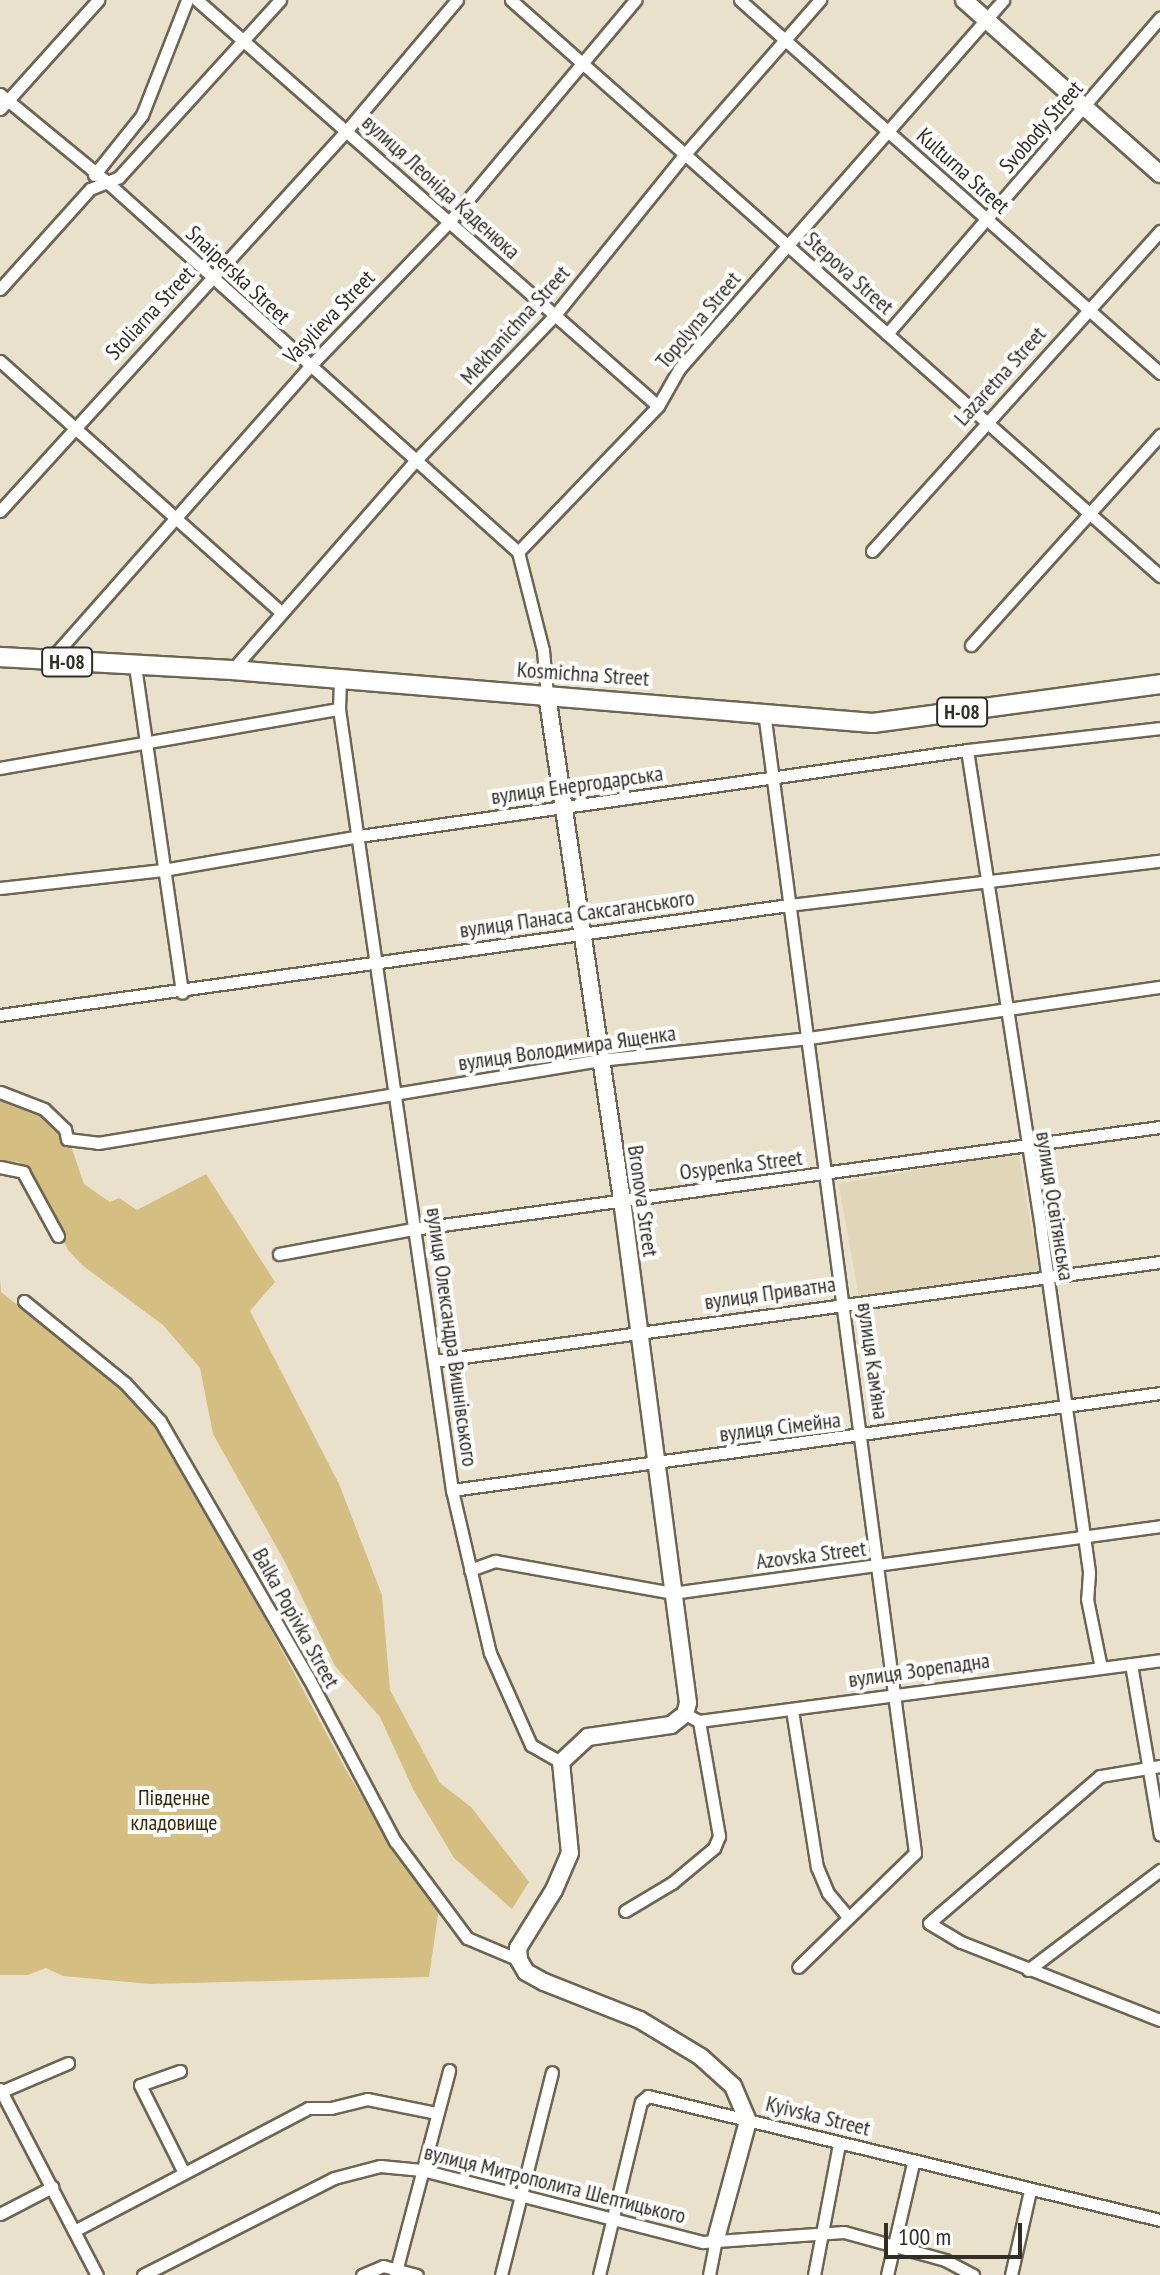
<!DOCTYPE html>
<meta charset="utf-8">
<style>
body{margin:0}
#map{position:relative;width:1160px;height:2275px;overflow:hidden;background:#e9e1cc;font-family:"PT Sans Narrow",sans-serif}
div>[style]{position:absolute}
.built>*{inset:0;background:#e1d6ba;transform-origin:0 0}
.green>*{inset:0;background:#d5be81}
.roads{filter:drop-shadow(2px 0 #6c6553) drop-shadow(-2px 0 #6c6553) drop-shadow(0 2px #6c6553) drop-shadow(0 -2px #6c6553)}
.street>*{height:11px;margin:-5.5px;padding:0 5.5px;transform-origin:5.5px;border-radius:5.5px;background:#fff}
.secondary>*{height:16px;margin:-8px;padding:0 8px;transform-origin:8px;border-radius:8px;background:#fff}
.primary>*{height:18px;margin:-9px;padding:0 9px;transform-origin:9px;border-radius:9px;background:#fff}
span{translate:-50% -50%;white-space:nowrap;text-align:center;line-height:1.15;-webkit-text-stroke:8px #fff;paint-order:stroke}
.shield-label span{padding:2px 6px;background:#fff;border:2px solid;border-radius:6px;-webkit-text-stroke-width:0}
.shield-label{font-size:20px;color:#322e26;font-weight:700}
.street-label{font-size:22px;color:#322e26}
.park-label{font-size:22px;color:#362904}
.scale{position:absolute;left:884px;top:2223px;width:138px;height:36px;box-sizing:border-box;border:4px solid #322e26;border-top:0;padding-left:10px;font-size:24px;line-height:28px;white-space:nowrap;color:#322e26;-webkit-text-stroke:6px #fff;paint-order:stroke}
</style>
<div id="map">
<div class="built">
<i style="left:1018px;top:1152px;width:121px;height:182px;rotate:80deg"></i>
</div>
<div class="green">
<i style="clip-path:polygon(0 1096px,48px 1120px,71px 1146px,84px 1184px,110px 1202px,119px 1198px,137px 1210px,206px 1174px,275px 1282px,250px 1311px,339px 1484px,382px 1595px,390px 1690px,440px 1783px,471px 1807px,529px 1882px,512px 1909px,454px 1858px,413px 1789px,380px 1717px,335px 1666px,285px 1562px,213px 1434px,200px 1368px,163px 1325px,82px 1265px,68px 1250px,33px 1177px,19px 1162px,0 1161px)"></i>
<i style="clip-path:polygon(0 1278px,1px 1292px,121px 1388px,156px 1428px,210px 1516px,346px 1770px,390px 1843px,439px 1908px,429px 1977px,150px 1984px,63px 1976px,46px 1968px,28px 1975px,0 1975px)"></i>
</div>
<div class="roads">
<div class="street">
<i style="left:197px;top:0;width:614px;rotate:41.37deg"></i>
<i style="left:511px;top:0;width:868px;rotate:41.59deg"></i>
<i style="left:740px;top:0;width:562px;rotate:41.61deg"></i>
<i style="left:0;top:94px;width:139px;rotate:39.4deg"></i>
<i style="left:107px;top:182px;width:553px;rotate:41.99deg"></i>
<i style="left:0;top:109px;width:147px;rotate:-48deg"></i>
<i style="left:94px;top:175px;width:77px;rotate:-51.3deg"></i>
<i style="left:142px;top:115px;width:123px;rotate:-68.6deg"></i>
<i style="left:0;top:289px;width:135px;rotate:-48deg"></i>
<i style="left:90px;top:189px;width:31px;rotate:-22deg"></i>
<i style="left:119px;top:177px;width:239px;rotate:-47.7deg"></i>
<i style="left:887px;top:334px;width:418px;rotate:-49.2deg"></i>
<i style="left:0;top:361px;width:378px;rotate:41.8deg"></i>
<i style="left:0;top:511px;width:515px;rotate:-47.67deg"></i>
<i style="left:347px;top:130px;width:170px;rotate:-49.8deg"></i>
<i style="left:872px;top:551px;width:431px;rotate:-48deg"></i>
<i style="left:971px;top:645px;width:283px;rotate:-48deg"></i>
<i style="left:50px;top:660px;width:391px;rotate:-48.5deg"></i>
<i style="left:309px;top:367px;width:202px;rotate:-46deg"></i>
<i style="left:449px;top:222px;width:290px;rotate:-50deg"></i>
<i style="left:135px;top:666px;width:330px;rotate:81.8deg"></i>
<i style="left:232px;top:670px;width:278px;rotate:-48.8deg"></i>
<i style="left:415px;top:461px;width:202px;rotate:-46.2deg"></i>
<i style="left:555px;top:315px;width:207px;rotate:-51.1deg"></i>
<i style="left:685px;top:154px;width:205px;rotate:-48.8deg"></i>
<i style="left:340px;top:680px;width:29px;rotate:92deg"></i>
<i style="left:339px;top:709px;width:789px;rotate:81.77deg"></i>
<i style="left:452px;top:1490px;width:167px;rotate:76.9deg"></i>
<i style="left:490px;top:1653px;width:101px;rotate:66deg"></i>
<i style="left:531px;top:1745px;width:34px;rotate:30deg"></i>
<i style="left:547px;top:695px;width:45px;rotate:-95.1deg"></i>
<i style="left:543px;top:650px;width:101px;rotate:-104.3deg"></i>
<i style="left:518px;top:552px;width:202px;rotate:-46.2deg"></i>
<i style="left:658px;top:406px;width:43px;rotate:-60.4deg"></i>
<i style="left:679px;top:369px;width:491px;rotate:-48.7deg"></i>
<i style="left:764px;top:712px;width:1151px;rotate:82.46deg"></i>
<i style="left:915px;top:1853px;width:163px;rotate:135.7deg"></i>
<i style="left:967px;top:750px;width:486px;rotate:81.2deg"></i>
<i style="left:1041px;top:1230px;width:346px;rotate:82deg"></i>
<i style="left:1089px;top:1573px;width:26px;rotate:94deg"></i>
<i style="left:1087px;top:1599px;width:70px;rotate:78.5deg"></i>
<i style="left:0;top:768px;width:344px;rotate:-9.9deg"></i>
<i style="left:0;top:888px;width:164px;rotate:-6.3deg"></i>
<i style="left:163px;top:870px;width:199px;rotate:-9.8deg"></i>
<i style="left:359px;top:836px;width:614px;rotate:-8.05deg"></i>
<i style="left:967px;top:750px;width:194px;rotate:-6.5deg"></i>
<i style="left:0;top:1015px;width:797px;rotate:-7.94deg"></i>
<i style="left:789px;top:905px;width:374px;rotate:-6.8deg"></i>
<i style="left:0;top:1092px;width:47px;rotate:21.1deg"></i>
<i style="left:44px;top:1109px;width:29px;rotate:44deg"></i>
<i style="left:65px;top:1129px;width:10px;rotate:79deg"></i>
<i style="left:67px;top:1139px;width:31px;rotate:7deg"></i>
<i style="left:98px;top:1143px;width:509px;rotate:-9.39deg"></i>
<i style="left:600px;top:1060px;width:210px;rotate:-6deg"></i>
<i style="left:809px;top:1038px;width:355px;rotate:-8.3deg"></i>
<i style="left:0;top:1167px;width:24px;rotate:12deg"></i>
<i style="left:23px;top:1172px;width:73px;rotate:61.3deg"></i>
<i style="left:279px;top:1254px;width:136px;rotate:-10.6deg"></i>
<i style="left:413px;top:1229px;width:754px;rotate:-7.78deg"></i>
<i style="left:24px;top:1301px;width:130px;rotate:39.1deg"></i>
<i style="left:125px;top:1383px;width:52px;rotate:47.4deg"></i>
<i style="left:160px;top:1421px;width:296px;rotate:60deg"></i>
<i style="left:308px;top:1677px;width:186px;rotate:62.1deg"></i>
<i style="left:395px;top:1841px;width:121px;rotate:53.4deg"></i>
<i style="left:467px;top:1938px;width:56px;rotate:22.9deg"></i>
<i style="left:434px;top:1361px;width:733px;rotate:-7.77deg"></i>
<i style="left:452px;top:1490px;width:715px;rotate:-7.8deg"></i>
<i style="left:470px;top:1570px;width:27px;rotate:-20deg"></i>
<i style="left:495px;top:1561px;width:180px;rotate:10.2deg"></i>
<i style="left:672px;top:1593px;width:493px;rotate:-7.8deg"></i>
<i style="left:1131px;top:1664px;width:173px;rotate:80.4deg"></i>
<i style="left:792px;top:1710px;width:159px;rotate:81deg"></i>
<i style="left:817px;top:1867px;width:28px;rotate:67deg"></i>
<i style="left:828px;top:1893px;width:31px;rotate:50deg"></i>
<i style="left:685px;top:1714px;width:16px;rotate:27deg"></i>
<i style="left:699px;top:1721px;width:465px;rotate:-7.5deg"></i>
<i style="left:1160px;top:1766px;width:61px;rotate:170.5deg"></i>
<i style="left:1100px;top:1776px;width:225px;rotate:139.3deg"></i>
<i style="left:929px;top:1923px;width:37px;rotate:31deg"></i>
<i style="left:961px;top:1942px;width:214px;rotate:21.4deg"></i>
<i style="left:625px;top:1911px;width:55px;rotate:-30.8deg"></i>
<i style="left:672px;top:1883px;width:55px;rotate:-39.8deg"></i>
<i style="left:714px;top:1848px;width:13px;rotate:-67deg"></i>
<i style="left:719px;top:1836px;width:117px;rotate:-99.9deg"></i>
<i style="left:1028px;top:1970px;width:166px;rotate:-37.1deg"></i>
<i style="left:180px;top:2071px;width:42px;rotate:160.7deg"></i>
<i style="left:140px;top:2085px;width:96px;rotate:63.4deg"></i>
<i style="left:0;top:2089px;width:210px;rotate:62.5deg"></i>
<i style="left:0;top:2092px;width:74px;rotate:-23.1deg"></i>
<i style="left:0;top:2214px;width:59px;rotate:-27.4deg"></i>
<i style="left:74px;top:2231px;width:264px;rotate:-27.7deg"></i>
<i style="left:308px;top:2108px;width:23px"></i>
<i style="left:331px;top:2108px;width:37px;rotate:-14deg"></i>
<i style="left:367px;top:2099px;width:70px;rotate:11.5deg"></i>
<i style="left:143px;top:2275px;width:214px;rotate:-26.9deg"></i>
<i style="left:334px;top:2178px;width:48px;rotate:-14.6deg"></i>
<i style="left:380px;top:2166px;width:42px;rotate:5.4deg"></i>
<i style="left:422px;top:2170px;width:290px;rotate:14.4deg"></i>
<i style="left:703px;top:2242px;width:141px;rotate:-4.1deg"></i>
<i style="left:844px;top:2232px;width:105px;rotate:15.5deg"></i>
<i style="left:945px;top:2260px;width:32px;rotate:28deg"></i>
<i style="left:362px;top:2275px;width:23px;rotate:-23deg"></i>
<i style="left:383px;top:2266px;width:35px;rotate:15deg"></i>
<i style="left:395px;top:2275px;width:212px;rotate:-75.2deg"></i>
<i style="left:501px;top:2275px;width:209px;rotate:-75.9deg"></i>
<i style="left:599px;top:2275px;width:178px;rotate:-76.4deg"></i>
<i style="left:641px;top:2102px;width:9px;rotate:-41deg"></i>
<i style="left:648px;top:2096px;width:527px;rotate:13.61deg"></i>
<i style="left:709px;top:2275px;width:37px;rotate:-79deg"></i>
<i style="left:814px;top:2275px;width:133px;rotate:-79.2deg"></i>
<i style="left:887px;top:2275px;width:115px;rotate:-76.9deg"></i>
<i style="left:1011px;top:2275px;width:86px;rotate:-77.3deg"></i>
</div>
<div class="secondary">
<i style="left:964px;top:0;width:262px;rotate:41.6deg"></i>
<i style="left:547px;top:695px;width:511px;rotate:81.55deg"></i>
<i style="left:622px;top:1200px;width:507px;rotate:82.52deg"></i>
<i style="left:688px;top:1703px;width:11px;rotate:105deg"></i>
<i style="left:685px;top:1714px;width:18px;rotate:142deg"></i>
<i style="left:671px;top:1725px;width:84px;rotate:171.8deg"></i>
<i style="left:588px;top:1737px;width:37px;rotate:137deg"></i>
<i style="left:561px;top:1762px;width:91px;rotate:84.4deg"></i>
<i style="left:570px;top:1853px;width:40px;rotate:113.4deg"></i>
<i style="left:554px;top:1890px;width:68px;rotate:121.8deg"></i>
<i style="left:518px;top:1948px;width:12px;rotate:85deg"></i>
<i style="left:519px;top:1960px;width:14px;rotate:60deg"></i>
<i style="left:526px;top:1972px;width:21px;rotate:29deg"></i>
<i style="left:544px;top:1982px;width:103px;rotate:21.6deg"></i>
<i style="left:640px;top:2020px;width:71px;rotate:31.2deg"></i>
<i style="left:701px;top:2057px;width:43px;rotate:42.2deg"></i>
<i style="left:733px;top:2086px;width:38px;rotate:67deg"></i>
<i style="left:748px;top:2121px;width:122px;rotate:105.2deg"></i>
</div>
<div class="primary">
<i style="left:0;top:657px;width:232px;rotate:3.2deg"></i>
<i style="left:232px;top:670px;width:643px;rotate:4.73deg"></i>
<i style="left:873px;top:723px;width:290px;rotate:-7.7deg"></i>
</div>
</div>
<div class="shield-label">
<span style="left:67px;top:662px">Н-08</span>
<span style="left:962px;top:712px">Н-08</span>
</div>
<div class="street-label">
<span style="left:1041px;top:127px;rotate:-49deg">Svobody Street</span>
<span style="left:963px;top:171px;rotate:42deg">Kulturna Street</span>
<span style="left:441px;top:187px;rotate:42deg">вулиця Леоніда Каденюка</span>
<span style="left:849px;top:273px;rotate:42deg">Stepova Street</span>
<span style="left:238px;top:275px;rotate:43deg">Snaiperska Street</span>
<span style="left:150px;top:313px;rotate:-47deg">Stoliarna Street</span>
<span style="left:329px;top:317px;rotate:-46deg">Vasylieva Street</span>
<span style="left:698px;top:320px;rotate:-50deg">Topolyna Street</span>
<span style="left:515px;top:325px;rotate:-48deg">Mekhanichna Street</span>
<span style="left:1000px;top:376px;rotate:-48deg">Lazaretna Street</span>
<span style="left:583px;top:674px;rotate:4deg">Kosmichna Street</span>
<span style="left:577px;top:785px;rotate:-8deg">вулиця Енергодарська</span>
<span style="left:577px;top:914px;rotate:-8deg">вулиця Панаса Саксаганського</span>
<span style="left:567px;top:1048px;rotate:-8deg">вулиця Володимира Ященка</span>
<span style="left:741px;top:1165px;rotate:-7deg">Osypenka Street</span>
<span style="left:643px;top:1201px;rotate:82deg">Bronova Street</span>
<span style="left:1055px;top:1206px;rotate:81deg">вулиця Освітянська</span>
<span style="left:770px;top:1293px;rotate:-8deg">вулиця Приватна</span>
<span style="left:452px;top:1337px;rotate:82deg">вулиця Олександра Вишнівського</span>
<span style="left:873px;top:1361px;rotate:82deg">вулиця Кам’яна</span>
<span style="left:780px;top:1427px;rotate:-7deg">вулиця Сімейна</span>
<span style="left:811px;top:1555px;rotate:-7deg">Azovska Street</span>
<span style="left:296px;top:1618px;rotate:61deg">Balka Popivka Street</span>
<span style="left:919px;top:1670px;rotate:-8deg">вулиця Зорепадна</span>
<span style="left:818px;top:2116px;rotate:14deg">Kyivska Street</span>
<span style="left:555px;top:2184px;rotate:14deg">вулиця Митрополита Шептицького</span>
</div>
<div class="park-label">
<span style="left:174px;top:1810px">Південне<br>кладовище</span>
</div>
<div class="scale">100 m</div>
</div>
